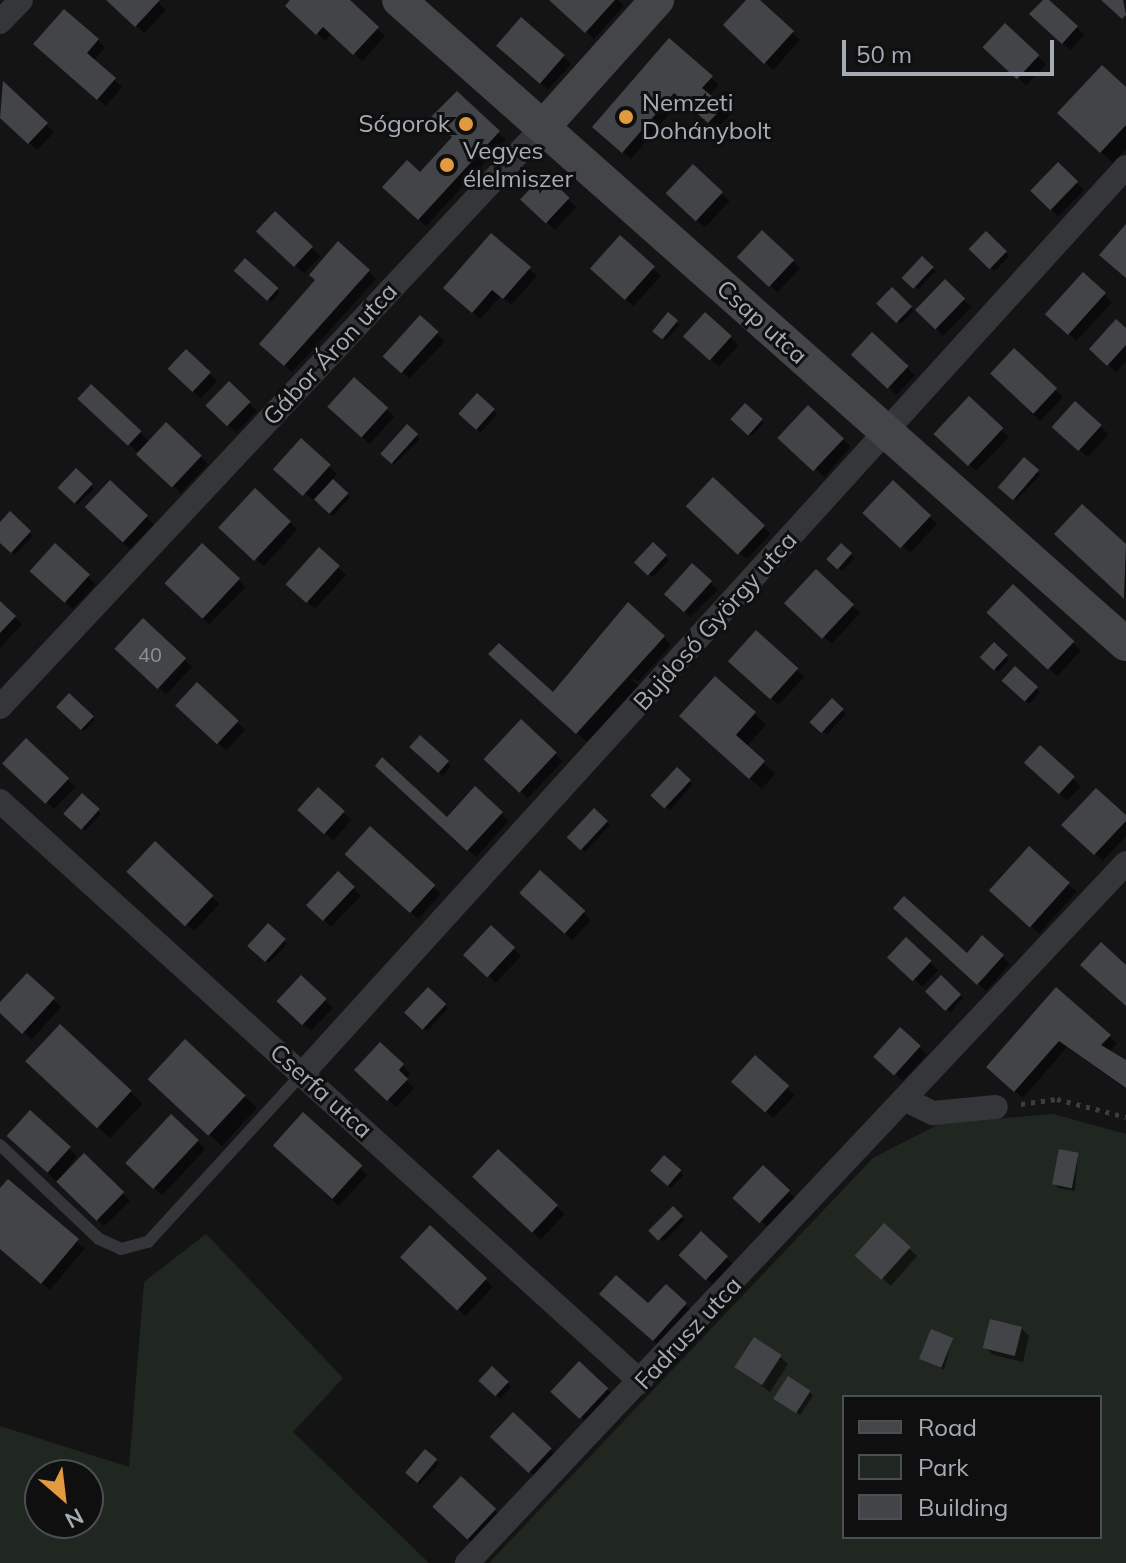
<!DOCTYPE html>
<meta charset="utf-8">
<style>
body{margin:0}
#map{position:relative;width:1126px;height:1563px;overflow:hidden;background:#141415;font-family:Mulish,sans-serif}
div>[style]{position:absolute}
.green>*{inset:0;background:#202720}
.shadow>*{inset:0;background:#0007;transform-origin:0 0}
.building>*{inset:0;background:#434448;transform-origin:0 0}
.path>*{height:5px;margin-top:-2.5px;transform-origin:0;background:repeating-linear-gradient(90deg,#3b3d41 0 4px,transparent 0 10px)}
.lane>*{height:12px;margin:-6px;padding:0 6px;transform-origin:6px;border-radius:6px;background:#35363a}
.street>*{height:24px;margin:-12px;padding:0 12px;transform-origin:12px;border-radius:12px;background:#35363a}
.secondary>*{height:34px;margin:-17px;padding:0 17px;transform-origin:17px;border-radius:17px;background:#434549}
.dots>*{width:22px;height:22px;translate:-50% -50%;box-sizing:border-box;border:4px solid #0f0f10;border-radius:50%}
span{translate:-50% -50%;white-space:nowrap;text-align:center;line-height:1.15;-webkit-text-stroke:6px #0f0f10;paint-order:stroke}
.number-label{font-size:20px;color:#8d9299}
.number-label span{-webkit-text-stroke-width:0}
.poi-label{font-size:24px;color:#a6acb4}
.left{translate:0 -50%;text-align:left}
.right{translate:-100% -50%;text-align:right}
.street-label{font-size:24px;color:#a6acb4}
.legend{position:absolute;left:842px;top:1395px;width:260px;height:144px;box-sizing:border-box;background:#0f0f10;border:2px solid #4b4e52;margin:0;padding:10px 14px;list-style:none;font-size:24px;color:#a6acb4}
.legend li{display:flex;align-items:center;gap:16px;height:40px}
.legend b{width:40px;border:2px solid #4b4e52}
.north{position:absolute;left:24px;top:1459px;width:80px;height:80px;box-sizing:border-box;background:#0f0f10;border:2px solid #4b4e52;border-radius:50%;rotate:152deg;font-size:22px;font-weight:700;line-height:32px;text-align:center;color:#a6acb4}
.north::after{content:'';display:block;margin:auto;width:28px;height:36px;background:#e19a40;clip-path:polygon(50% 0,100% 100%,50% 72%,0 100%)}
.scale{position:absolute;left:842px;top:40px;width:212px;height:36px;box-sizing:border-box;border:4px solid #a6acb4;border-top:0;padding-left:10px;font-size:24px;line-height:28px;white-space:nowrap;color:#a6acb4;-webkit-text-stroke:6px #0f0f10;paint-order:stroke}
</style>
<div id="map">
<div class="green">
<i style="clip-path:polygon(evenodd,1053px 1114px,1126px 1134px,1126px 1563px,489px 1563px,873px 1158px,939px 1124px,1053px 1114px,844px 1397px,1100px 1397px,1100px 1537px,844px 1537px,844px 1397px)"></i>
<i style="clip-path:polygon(evenodd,206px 1234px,343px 1378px,293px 1432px,429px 1563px,0 1563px,0 1426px,129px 1467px,144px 1282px,206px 1234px,40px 1475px,88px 1475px,88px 1523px,40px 1523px,40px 1475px)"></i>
</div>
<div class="shadow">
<i style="clip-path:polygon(108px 0,156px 0,166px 10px,144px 33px)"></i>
<i style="clip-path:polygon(293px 0,347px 0,385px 36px,362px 61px,332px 33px,325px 41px,287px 6px)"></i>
<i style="clip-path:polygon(551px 0,618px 0,624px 6px,594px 39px)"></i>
<i style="clip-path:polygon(749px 0,757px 0,800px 40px,773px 70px,725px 25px)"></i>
<i style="left:1047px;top:0;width:51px;height:21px;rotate:43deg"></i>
<i style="left:1005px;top:26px;width:56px;height:29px;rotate:43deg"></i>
<i style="clip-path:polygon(98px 40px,105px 48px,93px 61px,122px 87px,106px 106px,43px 52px)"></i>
<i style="clip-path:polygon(670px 41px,719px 85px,709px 96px,730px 115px,717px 129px,682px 99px,631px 159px,602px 135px)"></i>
<i style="clip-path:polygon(506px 54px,563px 56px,571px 64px,548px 90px)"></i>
<i style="clip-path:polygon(3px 84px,54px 132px,37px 150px,0 116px)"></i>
<i style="clip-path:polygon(1126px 90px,1126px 149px,1113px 163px,1071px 125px)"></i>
<i style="clip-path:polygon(457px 93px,506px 140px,426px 226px,385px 187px,420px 175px,455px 137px)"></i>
<i style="left:1058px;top:165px;width:36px;height:37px;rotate:44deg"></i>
<i style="left:693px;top:167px;width:50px;height:36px;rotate:43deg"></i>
<i style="left:544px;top:177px;width:44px;height:31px;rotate:43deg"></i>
<i style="left:275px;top:214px;width:62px;height:24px;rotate:43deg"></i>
<i style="left:762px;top:233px;width:52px;height:33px;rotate:43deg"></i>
<i style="left:986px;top:234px;width:32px;height:21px;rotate:44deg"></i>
<i style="left:620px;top:238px;width:56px;height:41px;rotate:43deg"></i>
<i style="left:922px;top:259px;width:18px;height:25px;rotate:43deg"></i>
<i style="left:245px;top:261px;width:47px;height:13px;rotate:42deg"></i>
<i style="clip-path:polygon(529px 269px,537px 276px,511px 305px,501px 296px,480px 319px,453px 296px)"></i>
<i style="clip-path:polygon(368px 271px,376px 279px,292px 372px,269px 351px,317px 281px)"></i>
<i style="left:1083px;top:275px;width:40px;height:53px;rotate:43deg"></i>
<i style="left:945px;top:282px;width:36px;height:40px;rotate:44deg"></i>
<i style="left:892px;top:290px;width:30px;height:18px;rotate:44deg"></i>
<i style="left:668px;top:315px;width:15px;height:21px;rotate:42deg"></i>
<i style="left:705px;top:315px;width:45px;height:29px;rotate:42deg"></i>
<i style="left:420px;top:317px;width:35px;height:52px;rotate:44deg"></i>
<i style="clip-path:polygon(1126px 331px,1126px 361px,1116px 372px,1091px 349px)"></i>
<i style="left:872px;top:335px;width:59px;height:27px;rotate:43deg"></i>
<i style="left:1014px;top:350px;width:68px;height:33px;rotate:44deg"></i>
<i style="left:187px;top:352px;width:42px;height:24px;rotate:44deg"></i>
<i style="left:355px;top:380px;width:54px;height:37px;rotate:43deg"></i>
<i style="left:229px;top:384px;width:39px;height:30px;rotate:44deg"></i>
<i style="clip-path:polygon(91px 387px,150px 442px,166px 425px,208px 464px,181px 493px,80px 398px)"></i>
<i style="left:477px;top:396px;width:27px;height:25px;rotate:42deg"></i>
<i style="left:969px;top:399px;width:55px;height:47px;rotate:44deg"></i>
<i style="left:1075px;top:404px;width:45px;height:31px;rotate:42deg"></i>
<i style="left:745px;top:406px;width:25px;height:18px;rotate:42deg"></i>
<i style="left:808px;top:408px;width:58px;height:40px;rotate:42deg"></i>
<i style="left:407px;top:426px;width:18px;height:36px;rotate:45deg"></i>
<i style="clip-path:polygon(302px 441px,337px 474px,332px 480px,350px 497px,333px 516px,276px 469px)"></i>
<i style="left:1024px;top:460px;width:22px;height:35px;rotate:43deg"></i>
<i style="left:76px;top:471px;width:25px;height:23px;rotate:45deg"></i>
<i style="left:713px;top:480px;width:79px;height:35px;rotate:43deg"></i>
<i style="left:110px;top:482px;width:61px;height:35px;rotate:44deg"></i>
<i style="clip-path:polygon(894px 483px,937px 524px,910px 553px,874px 520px)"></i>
<i style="left:255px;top:491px;width:57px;height:50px;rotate:42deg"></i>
<i style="clip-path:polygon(1082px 507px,1126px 547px,1126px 598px,1069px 546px)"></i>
<i style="clip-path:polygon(10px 514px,33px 536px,15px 555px,0 540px,0 525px)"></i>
<i style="left:653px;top:545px;width:22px;height:24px;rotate:43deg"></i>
<i style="left:55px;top:546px;width:56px;height:34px;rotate:43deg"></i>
<i style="left:203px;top:546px;width:59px;height:52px;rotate:44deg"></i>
<i style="left:841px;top:546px;width:18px;height:18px;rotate:43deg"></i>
<i style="left:319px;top:550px;width:37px;height:46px;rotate:43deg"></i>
<i style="left:693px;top:565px;width:35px;height:39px;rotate:45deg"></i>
<i style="clip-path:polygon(816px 572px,860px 613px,832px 644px,795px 611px)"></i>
<i style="left:1013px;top:587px;width:93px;height:35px;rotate:43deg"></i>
<i style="clip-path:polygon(0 603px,22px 624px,0 648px)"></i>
<i style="left:143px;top:621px;width:67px;height:38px;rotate:43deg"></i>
<i style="left:756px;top:632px;width:66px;height:38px;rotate:43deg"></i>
<i style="clip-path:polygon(664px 637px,671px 645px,639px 681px,630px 678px,640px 688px,589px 744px,503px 666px,553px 695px)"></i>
<i style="left:994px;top:645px;width:21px;height:17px;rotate:43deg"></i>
<i style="left:1015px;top:669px;width:34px;height:16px;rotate:43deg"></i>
<i style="left:197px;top:685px;width:66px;height:28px;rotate:43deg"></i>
<i style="left:69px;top:696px;width:35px;height:16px;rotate:43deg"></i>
<i style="left:832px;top:701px;width:19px;height:28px;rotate:43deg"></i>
<i style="clip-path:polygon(754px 713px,766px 725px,746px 747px,775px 774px,762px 789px,693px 728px)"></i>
<i style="left:521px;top:722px;width:57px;height:51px;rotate:43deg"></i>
<i style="left:420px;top:738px;width:42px;height:13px;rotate:42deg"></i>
<i style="left:1040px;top:748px;width:56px;height:20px;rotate:43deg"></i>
<i style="clip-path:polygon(5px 763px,67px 779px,75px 787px,54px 809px)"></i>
<i style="left:677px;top:770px;width:21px;height:35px;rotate:41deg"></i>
<i style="clip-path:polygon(385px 773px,447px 820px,475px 789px,509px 821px,476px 857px)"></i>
<i style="left:318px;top:790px;width:45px;height:27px;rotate:42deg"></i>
<i style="left:82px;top:796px;width:26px;height:23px;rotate:43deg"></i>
<i style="left:594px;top:810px;width:22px;height:37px;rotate:43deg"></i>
<i style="clip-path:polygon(1126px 818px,1126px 836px,1103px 861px,1072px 833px)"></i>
<i style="left:155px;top:844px;width:88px;height:37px;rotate:43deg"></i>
<i style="left:1029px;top:849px;width:64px;height:56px;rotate:42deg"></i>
<i style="clip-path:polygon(355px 861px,433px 886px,441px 894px,418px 919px)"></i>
<i style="left:338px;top:873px;width:33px;height:43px;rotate:45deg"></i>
<i style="clip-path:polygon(522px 893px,583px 912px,591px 920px,572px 940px)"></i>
<i style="clip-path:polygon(903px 916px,967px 955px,983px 938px,1010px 964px,986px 991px)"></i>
<i style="left:268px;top:926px;width:26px;height:27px;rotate:43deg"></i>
<i style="left:491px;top:927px;width:42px;height:37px;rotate:44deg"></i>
<i style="left:906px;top:940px;width:44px;height:23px;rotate:43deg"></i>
<i style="left:27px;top:976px;width:46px;height:44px;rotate:42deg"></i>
<i style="clip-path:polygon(301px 978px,333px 1008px,311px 1031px,287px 1009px)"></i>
<i style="left:941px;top:978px;width:30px;height:19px;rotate:42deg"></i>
<i style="left:428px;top:990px;width:27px;height:31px;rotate:42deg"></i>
<i style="clip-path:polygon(1056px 990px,1117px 1043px,1109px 1052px,1126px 1062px,1126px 1089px,1067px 1047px,1023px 1098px,996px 1075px)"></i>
<i style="left:900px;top:1029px;width:37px;height:36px;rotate:43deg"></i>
<i style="clip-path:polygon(185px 1041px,257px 1108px,222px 1146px,162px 1091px)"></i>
<i style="clip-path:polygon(380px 1044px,410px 1073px,405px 1079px,414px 1088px,396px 1107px,356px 1070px)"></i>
<i style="clip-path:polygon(755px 1058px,795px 1095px,773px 1118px,741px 1089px)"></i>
<i style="clip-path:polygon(39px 1073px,131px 1092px,142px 1104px,110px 1138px)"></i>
<i style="left:303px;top:1115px;width:88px;height:42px;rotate:43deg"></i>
<i style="left:171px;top:1117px;width:47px;height:63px;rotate:43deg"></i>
<i style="clip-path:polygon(16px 1143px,69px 1149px,77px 1156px,59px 1181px,84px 1156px,130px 1201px,104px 1226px)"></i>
<i style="left:498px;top:1152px;width:91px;height:35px;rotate:43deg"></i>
<i style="clip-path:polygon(1078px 1154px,1075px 1191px,1058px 1188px,1055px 1184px)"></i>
<i style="left:665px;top:1158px;width:25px;height:18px;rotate:43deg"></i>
<i style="left:763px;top:1168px;width:45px;height:40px;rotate:43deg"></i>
<i style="clip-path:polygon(0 1191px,85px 1248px,50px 1290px,0 1248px)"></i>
<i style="left:673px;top:1209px;width:16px;height:30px;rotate:43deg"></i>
<i style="clip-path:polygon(884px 1226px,917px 1256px,891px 1286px,866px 1263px)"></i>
<i style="left:430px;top:1228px;width:86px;height:40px;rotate:43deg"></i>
<i style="left:701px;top:1234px;width:45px;height:29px;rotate:43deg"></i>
<i style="clip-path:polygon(666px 1286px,693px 1312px,661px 1347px,609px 1301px,648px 1306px)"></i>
<i style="clip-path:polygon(1021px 1328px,1029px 1336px,1023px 1362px,993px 1355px,986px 1348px)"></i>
<i style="clip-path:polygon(952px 1340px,944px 1370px,921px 1358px)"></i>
<i style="clip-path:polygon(780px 1357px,788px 1364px,770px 1392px,736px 1367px)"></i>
<i style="left:579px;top:1363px;width:48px;height:38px;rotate:43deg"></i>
<i style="left:492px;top:1369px;width:26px;height:16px;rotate:43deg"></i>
<i style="clip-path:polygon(810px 1392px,813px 1396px,800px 1415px,779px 1401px)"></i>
<i style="left:513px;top:1415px;width:62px;height:30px;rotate:43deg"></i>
<i style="left:425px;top:1451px;width:19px;height:28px;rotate:43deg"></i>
<i style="left:461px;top:1479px;width:57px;height:39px;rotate:43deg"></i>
</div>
<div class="building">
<i style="clip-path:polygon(106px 0,160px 0,135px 27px)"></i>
<i style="clip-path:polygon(290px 0,350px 0,379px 27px,353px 55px,323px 27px,316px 35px,285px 6px)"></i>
<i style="clip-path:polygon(549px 0,615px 0,585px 33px)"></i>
<i style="clip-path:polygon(746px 0,760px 0,794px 31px,764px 64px,723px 25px)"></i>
<i style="clip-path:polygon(1043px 0,1049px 0,1078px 26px,1062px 44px,1029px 14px)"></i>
<i style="clip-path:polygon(1101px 0,1123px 0,1126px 15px,1122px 19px)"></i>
<i style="clip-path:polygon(64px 9px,99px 39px,87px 53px,116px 78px,97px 100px,33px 44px)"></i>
<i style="left:521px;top:17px;width:58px;height:38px;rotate:41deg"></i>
<i style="left:1005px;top:23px;width:47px;height:33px;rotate:43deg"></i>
<i style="clip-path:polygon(669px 38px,713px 76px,702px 88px,724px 106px,708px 123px,674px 93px,622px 153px,592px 127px)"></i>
<i style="clip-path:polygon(1102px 65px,1126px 87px,1126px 125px,1100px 153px,1057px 113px)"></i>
<i style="clip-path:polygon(3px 81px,48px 123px,28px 144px,0 118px)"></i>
<i style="clip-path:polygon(457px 91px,500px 131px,418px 220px,382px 187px,407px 160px,420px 172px,452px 137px,431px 117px)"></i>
<i style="left:1058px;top:162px;width:28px;height:40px;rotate:44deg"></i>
<i style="left:693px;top:164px;width:41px;height:40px;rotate:43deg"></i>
<i style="left:544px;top:174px;width:35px;height:35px;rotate:43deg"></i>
<i style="left:275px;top:211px;width:52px;height:28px;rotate:43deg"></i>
<i style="clip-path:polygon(1126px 224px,1126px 278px,1099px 255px)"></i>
<i style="left:762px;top:230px;width:44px;height:37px;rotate:43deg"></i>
<i style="left:986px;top:231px;width:29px;height:25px;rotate:44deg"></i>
<i style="clip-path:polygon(491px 233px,531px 267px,503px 299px,492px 290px,472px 313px,443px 288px)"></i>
<i style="left:620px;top:235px;width:47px;height:45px;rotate:42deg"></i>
<i style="clip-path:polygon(338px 241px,370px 270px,284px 366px,259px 344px,315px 280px,309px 275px)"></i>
<i style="left:922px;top:256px;width:16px;height:30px;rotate:43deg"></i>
<i style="left:245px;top:258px;width:45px;height:17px;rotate:42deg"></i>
<i style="left:1083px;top:272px;width:31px;height:57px;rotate:42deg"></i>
<i style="left:945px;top:279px;width:28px;height:43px;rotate:44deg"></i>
<i style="left:892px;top:287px;width:28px;height:23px;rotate:44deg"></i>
<i style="left:668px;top:312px;width:13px;height:25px;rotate:39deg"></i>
<i style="left:705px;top:312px;width:36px;height:33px;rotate:42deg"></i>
<i style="left:420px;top:315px;width:25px;height:56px;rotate:42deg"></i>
<i style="clip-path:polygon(1116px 319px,1126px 328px,1126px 345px,1107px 366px,1089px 349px)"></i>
<i style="left:872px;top:332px;width:50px;height:31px;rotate:43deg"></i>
<i style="left:1014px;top:348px;width:59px;height:35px;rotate:43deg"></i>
<i style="left:186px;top:349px;width:34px;height:27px;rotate:43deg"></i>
<i style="left:354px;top:377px;width:46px;height:40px;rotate:42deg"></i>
<i style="left:229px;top:381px;width:30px;height:34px;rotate:44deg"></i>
<i style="left:91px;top:384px;width:69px;height:20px;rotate:43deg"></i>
<i style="left:477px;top:393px;width:24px;height:28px;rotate:42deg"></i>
<i style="left:969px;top:396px;width:47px;height:52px;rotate:43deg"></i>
<i style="left:1075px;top:401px;width:36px;height:35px;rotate:42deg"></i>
<i style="left:745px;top:403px;width:24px;height:22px;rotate:42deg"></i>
<i style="left:808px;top:405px;width:49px;height:45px;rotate:43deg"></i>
<i style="left:166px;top:422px;width:49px;height:44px;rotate:43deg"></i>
<i style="left:407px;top:424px;width:15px;height:40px;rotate:42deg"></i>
<i style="left:301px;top:438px;width:40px;height:42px;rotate:42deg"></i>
<i style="left:1024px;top:457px;width:20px;height:40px;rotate:41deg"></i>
<i style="left:76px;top:468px;width:23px;height:27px;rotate:43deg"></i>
<i style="left:713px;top:477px;width:71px;height:40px;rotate:43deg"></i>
<i style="left:333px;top:479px;width:21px;height:28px;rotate:43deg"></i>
<i style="left:110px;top:480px;width:52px;height:37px;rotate:43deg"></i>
<i style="left:893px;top:480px;width:52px;height:45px;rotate:43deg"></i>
<i style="left:255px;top:488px;width:49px;height:54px;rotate:43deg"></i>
<i style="clip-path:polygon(1082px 504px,1126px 544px,1124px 599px,1054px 534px)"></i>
<i style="clip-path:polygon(10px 511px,31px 531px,11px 553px,0 543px,0 522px)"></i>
<i style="left:653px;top:542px;width:19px;height:28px;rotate:43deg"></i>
<i style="left:55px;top:543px;width:47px;height:38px;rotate:42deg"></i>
<i style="left:202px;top:543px;width:52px;height:55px;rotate:43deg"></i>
<i style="left:841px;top:543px;width:15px;height:22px;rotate:42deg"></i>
<i style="left:319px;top:547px;width:28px;height:50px;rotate:42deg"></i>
<i style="left:692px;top:563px;width:27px;height:42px;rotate:42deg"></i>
<i style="left:816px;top:569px;width:52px;height:47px;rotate:43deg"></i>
<i style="left:1013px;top:584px;width:84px;height:39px;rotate:43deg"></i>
<i style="clip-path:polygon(0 601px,16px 616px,0 633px)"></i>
<i style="clip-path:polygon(628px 602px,665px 636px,576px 734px,488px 654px,499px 643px,553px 692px)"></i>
<i style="left:143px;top:618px;width:59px;height:42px;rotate:43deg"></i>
<i style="left:756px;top:630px;width:57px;height:42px;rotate:42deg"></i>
<i style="left:994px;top:642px;width:19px;height:21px;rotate:43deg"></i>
<i style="left:1015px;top:666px;width:31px;height:20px;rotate:42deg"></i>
<i style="clip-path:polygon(715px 676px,756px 712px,736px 735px,765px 761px,749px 779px,679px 716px)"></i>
<i style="left:197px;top:682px;width:57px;height:32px;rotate:43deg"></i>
<i style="left:69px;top:693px;width:34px;height:19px;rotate:43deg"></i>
<i style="left:832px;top:698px;width:16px;height:33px;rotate:43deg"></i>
<i style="left:521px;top:719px;width:49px;height:55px;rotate:43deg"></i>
<i style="left:420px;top:735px;width:39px;height:16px;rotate:42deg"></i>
<i style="left:26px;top:738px;width:59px;height:35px;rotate:43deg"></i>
<i style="left:1040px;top:745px;width:47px;height:24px;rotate:42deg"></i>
<i style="clip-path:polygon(382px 757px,447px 817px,475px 786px,503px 812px,467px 851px,375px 766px)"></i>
<i style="left:677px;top:767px;width:19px;height:39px;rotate:43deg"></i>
<i style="left:318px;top:787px;width:36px;height:31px;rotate:42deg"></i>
<i style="clip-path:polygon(1096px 788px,1126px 815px,1126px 821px,1094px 855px,1061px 825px)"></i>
<i style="left:82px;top:793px;width:24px;height:28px;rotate:42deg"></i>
<i style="left:594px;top:808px;width:19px;height:40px;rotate:43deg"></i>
<i style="left:370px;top:826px;width:88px;height:38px;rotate:42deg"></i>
<i style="left:155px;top:841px;width:80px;height:42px;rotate:43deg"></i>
<i style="left:1029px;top:846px;width:55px;height:60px;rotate:42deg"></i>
<i style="left:540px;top:870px;width:61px;height:31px;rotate:42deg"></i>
<i style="left:338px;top:871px;width:23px;height:47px;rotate:43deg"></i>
<i style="clip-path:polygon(904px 896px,967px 953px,982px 935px,1004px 955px,977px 985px,893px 908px)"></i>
<i style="left:268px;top:923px;width:24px;height:31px;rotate:42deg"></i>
<i style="left:491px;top:925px;width:33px;height:41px;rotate:43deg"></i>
<i style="left:906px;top:937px;width:35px;height:28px;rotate:43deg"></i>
<i style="clip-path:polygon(1101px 942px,1126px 965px,1126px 1006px,1080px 965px)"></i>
<i style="clip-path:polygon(27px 973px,55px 998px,22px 1034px,0 1013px,0 1002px)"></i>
<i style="left:301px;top:975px;width:35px;height:36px;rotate:43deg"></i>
<i style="left:941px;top:975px;width:28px;height:23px;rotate:44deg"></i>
<i style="left:428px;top:987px;width:25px;height:35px;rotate:43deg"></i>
<i style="clip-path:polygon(1056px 987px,1111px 1035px,1101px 1045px,1126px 1060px,1126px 1088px,1059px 1041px,1014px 1092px,986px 1067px)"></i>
<i style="left:60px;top:1024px;width:98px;height:51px;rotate:43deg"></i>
<i style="left:900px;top:1027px;width:28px;height:40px;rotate:42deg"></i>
<i style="left:185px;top:1039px;width:83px;height:55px;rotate:43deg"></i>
<i style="clip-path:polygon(380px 1042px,404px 1064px,399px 1070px,408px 1079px,387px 1101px,354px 1070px)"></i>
<i style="left:755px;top:1055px;width:46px;height:36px;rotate:42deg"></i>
<i style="left:30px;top:1110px;width:55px;height:35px;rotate:42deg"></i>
<i style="left:303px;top:1112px;width:80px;height:45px;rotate:42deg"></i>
<i style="left:171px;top:1114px;width:38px;height:67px;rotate:43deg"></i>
<i style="left:498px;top:1149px;width:82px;height:38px;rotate:43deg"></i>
<i style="left:1059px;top:1149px;width:20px;height:36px;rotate:11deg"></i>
<i style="left:84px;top:1153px;width:56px;height:40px;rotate:44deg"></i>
<i style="left:664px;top:1155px;width:23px;height:21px;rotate:41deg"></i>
<i style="left:763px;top:1165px;width:37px;height:45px;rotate:43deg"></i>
<i style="clip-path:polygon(8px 1179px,79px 1239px,41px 1284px,0 1249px,0 1188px)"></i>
<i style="left:673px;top:1206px;width:14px;height:35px;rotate:45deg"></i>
<i style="left:884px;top:1223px;width:36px;height:44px;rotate:42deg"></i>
<i style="left:430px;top:1225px;width:78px;height:44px;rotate:43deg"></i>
<i style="left:701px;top:1231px;width:37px;height:33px;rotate:43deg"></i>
<i style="clip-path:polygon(616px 1275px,648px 1303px,666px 1284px,687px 1303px,653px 1341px,599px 1294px)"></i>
<i style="left:990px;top:1319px;width:33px;height:30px;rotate:14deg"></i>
<i style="left:931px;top:1329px;width:24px;height:32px;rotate:22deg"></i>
<i style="left:754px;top:1337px;width:33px;height:36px;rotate:33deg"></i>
<i style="left:579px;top:1361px;width:40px;height:42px;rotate:43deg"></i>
<i style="left:492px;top:1366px;width:23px;height:20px;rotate:43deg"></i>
<i style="left:788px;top:1376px;width:27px;height:27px;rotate:33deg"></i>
<i style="left:513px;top:1412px;width:53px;height:34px;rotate:43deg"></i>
<i style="left:425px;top:1449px;width:16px;height:31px;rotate:40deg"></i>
<i style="left:461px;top:1476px;width:48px;height:42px;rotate:43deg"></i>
</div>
<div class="path">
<i style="left:1021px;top:1104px;width:36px;rotate:-8deg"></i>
<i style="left:1057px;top:1099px;width:71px;rotate:14.6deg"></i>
</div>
<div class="lane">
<i style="left:0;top:1145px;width:137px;rotate:43.5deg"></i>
<i style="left:99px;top:1239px;width:24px;rotate:24deg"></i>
<i style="left:121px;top:1249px;width:28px;rotate:-15deg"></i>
<i style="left:148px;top:1242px;width:228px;rotate:-47.5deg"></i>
</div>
<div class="street">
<i style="left:0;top:22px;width:30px;rotate:-46deg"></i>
<i style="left:0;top:707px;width:795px;rotate:-46.89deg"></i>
<i style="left:0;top:801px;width:865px;rotate:42.19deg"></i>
<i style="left:302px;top:1074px;width:1225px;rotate:-47.75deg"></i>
<i style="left:906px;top:1100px;width:30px;rotate:26deg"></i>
<i style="left:933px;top:1113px;width:63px;rotate:-5.4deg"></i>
<i style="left:467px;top:1563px;width:961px;rotate:-46.73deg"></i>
</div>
<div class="secondary">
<i style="left:399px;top:0;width:971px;rotate:41.54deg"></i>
<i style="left:543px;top:127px;width:171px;rotate:-48.1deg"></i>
</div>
<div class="dots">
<i style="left:626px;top:117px;background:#e19a40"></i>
<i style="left:466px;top:124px;background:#e19a40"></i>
<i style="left:447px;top:165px;background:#e19a40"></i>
</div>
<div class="number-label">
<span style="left:150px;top:654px">40</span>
</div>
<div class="poi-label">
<span class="left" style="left:642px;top:117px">Nemzeti<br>Dohánybolt</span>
<span class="right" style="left:450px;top:124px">Sógorok</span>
<span class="left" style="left:463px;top:165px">Vegyes<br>élelmiszer</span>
</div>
<div class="street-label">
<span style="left:762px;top:322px;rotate:42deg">Csap utca</span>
<span style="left:330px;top:354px;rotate:-47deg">Gábor Áron utca</span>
<span style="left:715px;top:621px;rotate:-48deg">Bujdosó György utca</span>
<span style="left:321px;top:1091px;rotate:42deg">Cserfa utca</span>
<span style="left:688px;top:1333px;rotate:-47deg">Fadrusz utca</span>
</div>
<ul class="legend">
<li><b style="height:10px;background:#434549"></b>Road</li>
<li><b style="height:22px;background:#202720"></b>Park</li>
<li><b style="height:22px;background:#434448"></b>Building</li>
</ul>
<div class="north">N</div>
<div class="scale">50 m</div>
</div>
